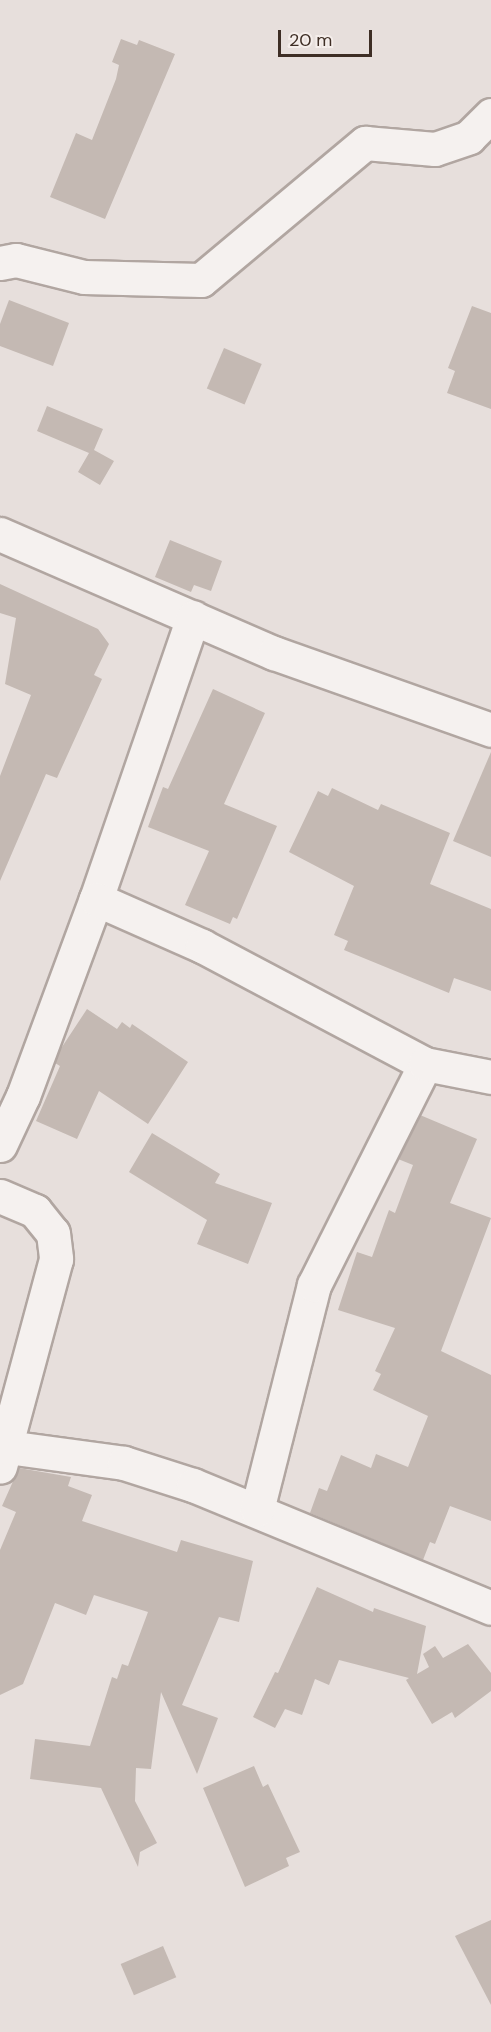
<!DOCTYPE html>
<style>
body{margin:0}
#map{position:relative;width:491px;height:2032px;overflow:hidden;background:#e7dfdc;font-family:"DM Sans",sans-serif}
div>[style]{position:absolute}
.building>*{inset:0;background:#c4b9b3;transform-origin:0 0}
.roads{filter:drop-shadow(2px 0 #b1a6a1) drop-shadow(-2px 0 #b1a6a1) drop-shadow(0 2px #b1a6a1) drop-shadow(0 -2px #b1a6a1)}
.minor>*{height:33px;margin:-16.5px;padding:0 16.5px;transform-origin:16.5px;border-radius:16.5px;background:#f5f1ef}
span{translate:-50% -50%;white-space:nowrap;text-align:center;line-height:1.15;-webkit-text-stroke:4.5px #f5eeeb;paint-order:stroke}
.scale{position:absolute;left:278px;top:30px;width:94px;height:27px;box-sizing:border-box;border:3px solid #3e2e25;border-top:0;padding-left:8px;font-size:18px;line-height:21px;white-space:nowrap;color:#3e2e25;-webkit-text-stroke:4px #f5eeeb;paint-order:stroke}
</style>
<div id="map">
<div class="building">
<i style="clip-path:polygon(121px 39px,137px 45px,139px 40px,175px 54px,105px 219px,50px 197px,76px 133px,92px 140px,116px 79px,119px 65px,112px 62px)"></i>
<i style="clip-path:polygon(9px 300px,69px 323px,53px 366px,0 346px,0 324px)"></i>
<i style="clip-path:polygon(472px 306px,491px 313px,491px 409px,447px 393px,455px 371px,448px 368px)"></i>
<i style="left:224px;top:348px;width:41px;height:44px;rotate:23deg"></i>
<i style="clip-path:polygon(47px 406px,103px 429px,94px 450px,114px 461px,100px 485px,78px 472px,89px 453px,37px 431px)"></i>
<i style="clip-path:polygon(170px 540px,222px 561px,211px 591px,194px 585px,191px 592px,155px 577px)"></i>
<i style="clip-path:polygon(0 584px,98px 629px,109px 644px,94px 675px,102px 679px,57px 778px,46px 774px,0 881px,0 776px,31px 695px,5px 684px,16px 618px,0 613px)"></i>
<i style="clip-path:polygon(213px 689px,265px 713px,224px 804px,277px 826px,237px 919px,233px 917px,230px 924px,185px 905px,209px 851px,148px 827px,163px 787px,168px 789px)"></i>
<i style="clip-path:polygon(491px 752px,491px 857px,453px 841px)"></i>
<i style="clip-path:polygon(332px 788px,378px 810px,381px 804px,450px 833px,430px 884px,491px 909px,491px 991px,454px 978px,449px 993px,344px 950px,348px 941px,334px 935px,354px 886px,289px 852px,318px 791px,328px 796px)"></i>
<i style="clip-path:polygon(87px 1009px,117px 1029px,122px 1022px,130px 1028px,132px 1024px,188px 1062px,148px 1124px,99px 1091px,77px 1139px,36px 1121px,60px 1066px,55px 1063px,60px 1050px)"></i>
<i style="clip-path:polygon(420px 1115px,477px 1139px,450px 1203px,491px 1218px,441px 1351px,491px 1375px,491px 1521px,450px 1506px,435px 1544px,430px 1542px,423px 1560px,310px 1513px,319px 1488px,327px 1491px,341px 1455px,371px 1468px,376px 1454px,408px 1467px,428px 1416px,373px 1390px,381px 1374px,375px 1371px,395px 1328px,338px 1310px,357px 1252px,372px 1257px,389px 1210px,395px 1213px,413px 1165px,398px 1159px)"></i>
<i style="clip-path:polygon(152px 1133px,220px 1174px,215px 1183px,272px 1203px,248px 1264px,197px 1244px,207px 1220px,129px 1172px)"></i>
<i style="clip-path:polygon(19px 1468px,71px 1477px,68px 1486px,92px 1495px,82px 1521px,177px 1552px,181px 1540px,253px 1561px,239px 1622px,219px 1617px,182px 1705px,218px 1718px,197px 1774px,161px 1692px,151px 1769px,136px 1768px,135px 1801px,157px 1843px,140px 1852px,138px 1867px,101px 1788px,30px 1779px,35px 1739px,90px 1746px,112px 1677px,117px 1679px,122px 1664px,128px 1666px,148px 1612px,94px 1595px,86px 1615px,55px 1603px,23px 1684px,0 1695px,0 1550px,16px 1512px,2px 1506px)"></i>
<i style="clip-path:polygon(317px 1587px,373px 1612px,374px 1608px,426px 1626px,417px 1674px,429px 1667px,423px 1654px,435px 1646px,443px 1658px,468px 1644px,491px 1673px,491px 1691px,455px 1718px,452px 1712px,432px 1724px,406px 1680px,409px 1678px,339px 1660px,329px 1685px,315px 1679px,302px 1715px,285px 1709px,275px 1728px,253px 1717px,275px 1672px,278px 1673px)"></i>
<i style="clip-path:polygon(254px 1766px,263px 1787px,268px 1784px,300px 1852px,286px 1858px,289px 1866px,245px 1887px,203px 1788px)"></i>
<i style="clip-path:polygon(491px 1920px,491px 2005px,455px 1936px)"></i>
<i style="left:163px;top:1946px;width:34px;height:46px;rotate:67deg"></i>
</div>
<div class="roads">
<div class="minor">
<i style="left:0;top:263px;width:16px;rotate:-11deg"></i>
<i style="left:16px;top:260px;width:70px;rotate:14deg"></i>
<i style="left:84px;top:277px;width:117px;rotate:1.5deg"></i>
<i style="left:201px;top:280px;width:214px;rotate:-39.9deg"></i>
<i style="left:365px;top:143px;width:70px;rotate:4.9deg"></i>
<i style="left:435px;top:149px;width:36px;rotate:-19deg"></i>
<i style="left:469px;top:137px;width:31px;rotate:-45deg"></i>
<i style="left:0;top:534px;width:299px;rotate:23.5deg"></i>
<i style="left:274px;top:653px;width:230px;rotate:19.5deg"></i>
<i style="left:96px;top:899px;width:298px;rotate:-71deg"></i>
<i style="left:0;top:1145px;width:54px;rotate:-64.9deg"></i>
<i style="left:23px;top:1096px;width:210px;rotate:-69.7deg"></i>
<i style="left:96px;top:899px;width:116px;rotate:23.9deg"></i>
<i style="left:202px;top:946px;width:252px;rotate:27.9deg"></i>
<i style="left:0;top:1196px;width:38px;rotate:23deg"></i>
<i style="left:35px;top:1211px;width:28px;rotate:51deg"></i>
<i style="left:53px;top:1233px;width:26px;rotate:83deg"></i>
<i style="left:56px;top:1259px;width:215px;rotate:105.1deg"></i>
<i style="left:0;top:1446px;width:125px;rotate:7.8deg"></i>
<i style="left:124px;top:1463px;width:72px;rotate:17.7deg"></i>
<i style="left:193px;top:1485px;width:322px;rotate:22.4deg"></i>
<i style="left:257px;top:1510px;width:232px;rotate:-75.8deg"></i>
<i style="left:314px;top:1285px;width:247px;rotate:-63.3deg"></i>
<i style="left:425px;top:1064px;width:67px;rotate:11.1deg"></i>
</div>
</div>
<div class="scale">20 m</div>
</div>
